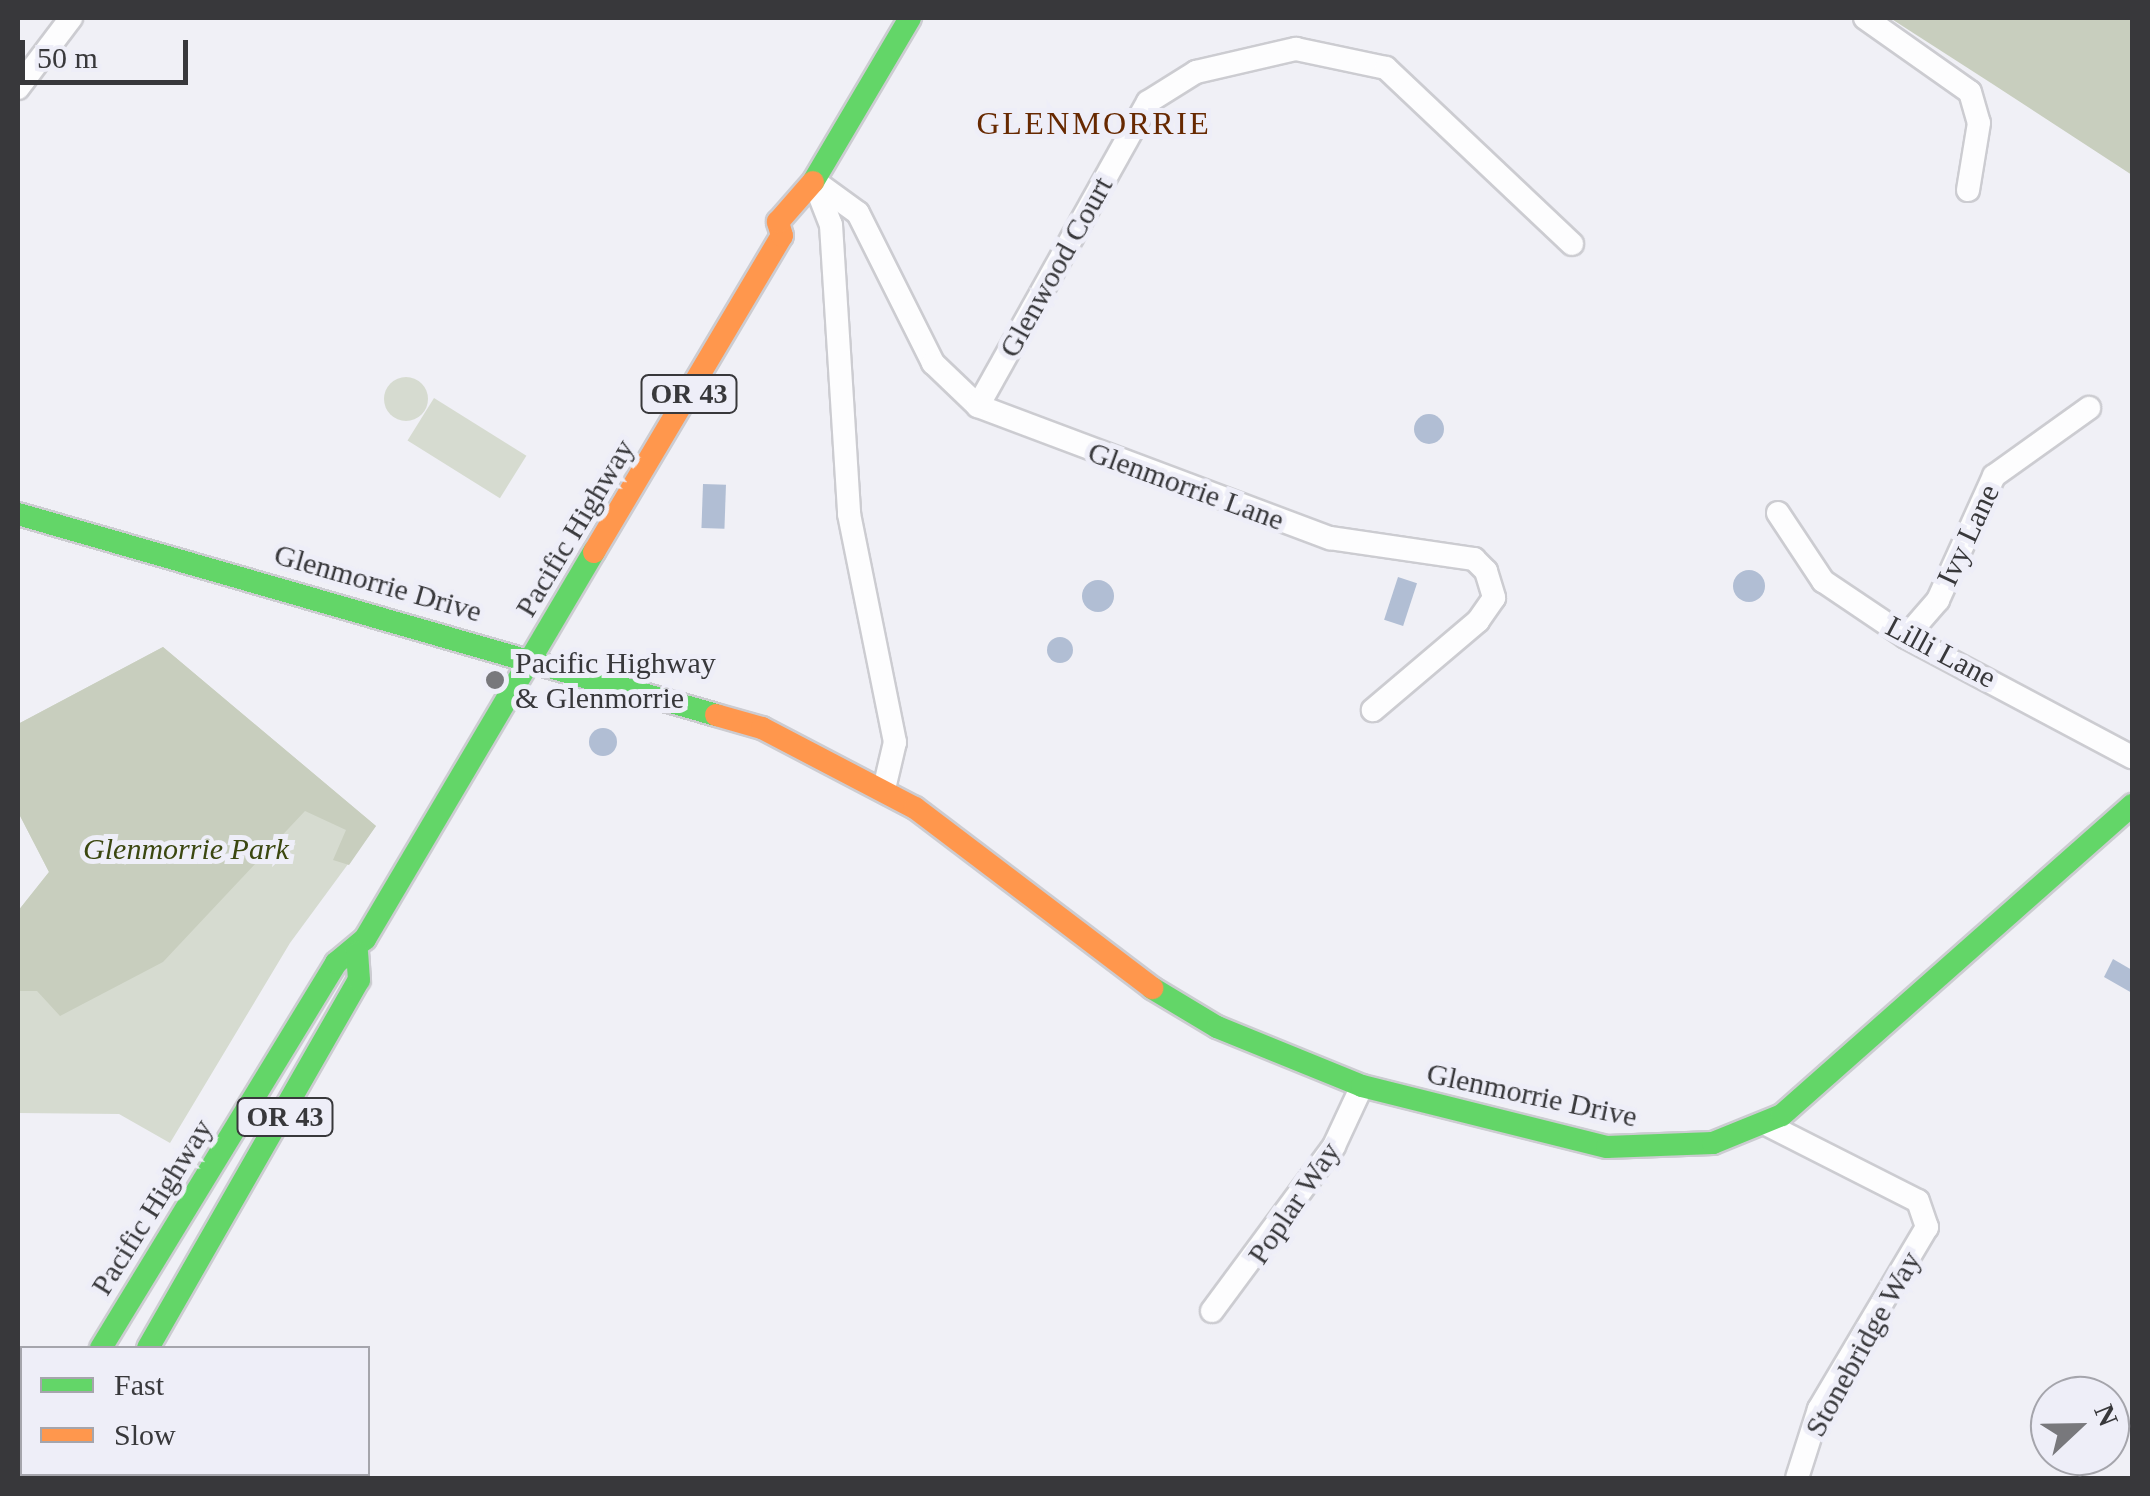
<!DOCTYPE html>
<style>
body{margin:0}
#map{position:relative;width:2150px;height:1496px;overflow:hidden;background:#f0f0f6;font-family:"Times New Roman",serif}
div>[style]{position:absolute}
.green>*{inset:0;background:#d6dbd0;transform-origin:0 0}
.round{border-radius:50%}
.forest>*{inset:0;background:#c8cebe}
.water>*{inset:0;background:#b1bed4;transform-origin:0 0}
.roads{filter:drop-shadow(2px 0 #ccccd1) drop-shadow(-2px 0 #ccccd1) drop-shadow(0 2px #ccccd1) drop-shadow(0 -2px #ccccd1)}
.street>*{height:22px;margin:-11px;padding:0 11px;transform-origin:11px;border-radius:11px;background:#fdfdfe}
.fast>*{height:22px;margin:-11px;padding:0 11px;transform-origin:11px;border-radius:11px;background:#63d668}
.slow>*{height:22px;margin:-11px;padding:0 11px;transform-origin:11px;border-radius:11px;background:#ff974d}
.dots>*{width:28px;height:28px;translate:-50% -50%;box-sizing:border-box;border:5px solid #eeeef8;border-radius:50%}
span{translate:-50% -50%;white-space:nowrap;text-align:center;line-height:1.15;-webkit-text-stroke:10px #eeeef8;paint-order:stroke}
.shield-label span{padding:2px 8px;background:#eeeef8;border:2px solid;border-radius:8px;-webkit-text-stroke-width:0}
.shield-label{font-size:28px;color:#38383b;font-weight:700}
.street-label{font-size:30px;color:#38383b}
.poi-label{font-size:30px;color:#38383b}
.left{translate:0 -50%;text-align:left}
.park-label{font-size:30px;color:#3b4710;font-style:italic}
.neighbourhood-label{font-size:32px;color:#672901;letter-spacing:2.5px}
.frame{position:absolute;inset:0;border:20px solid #38383b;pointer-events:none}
.legend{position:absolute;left:20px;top:1346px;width:350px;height:130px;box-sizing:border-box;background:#eeeef8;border:2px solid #a5a5ac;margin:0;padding:12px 18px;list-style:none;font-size:30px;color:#38383b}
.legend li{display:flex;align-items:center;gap:20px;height:50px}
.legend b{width:50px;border:2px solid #a5a5ac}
.north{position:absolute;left:2030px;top:1376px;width:100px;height:100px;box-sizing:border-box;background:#eeeef8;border:2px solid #a5a5ac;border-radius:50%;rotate:68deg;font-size:28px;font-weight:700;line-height:40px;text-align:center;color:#38383b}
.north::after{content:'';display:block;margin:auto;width:35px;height:45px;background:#78787c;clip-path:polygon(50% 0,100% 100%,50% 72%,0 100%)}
.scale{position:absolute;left:20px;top:40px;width:168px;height:45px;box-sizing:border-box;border:5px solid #38383b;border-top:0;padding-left:12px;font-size:30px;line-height:35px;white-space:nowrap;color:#38383b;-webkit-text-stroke:8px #eeeef8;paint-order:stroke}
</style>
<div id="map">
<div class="green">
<i class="round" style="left:384px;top:377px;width:44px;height:44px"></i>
<i style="left:434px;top:398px;width:109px;height:50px;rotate:32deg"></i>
<i style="clip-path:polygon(163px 647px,376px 826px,290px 943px,170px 1143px,119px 1114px,18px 1113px,18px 911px,49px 872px,18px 812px,18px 724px)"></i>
</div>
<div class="forest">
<i style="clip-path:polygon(1890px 18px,2132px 18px,2132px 175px,1991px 83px)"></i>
<i style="clip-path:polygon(163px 647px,376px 826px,349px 865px,333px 860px,346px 830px,305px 811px,163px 962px,60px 1016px,37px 991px,18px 991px,18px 911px,49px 872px,18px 812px,18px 724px)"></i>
</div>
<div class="water">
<i class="round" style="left:1414px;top:414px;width:30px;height:30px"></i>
<i style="left:703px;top:484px;width:23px;height:44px;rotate:2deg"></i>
<i class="round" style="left:1733px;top:570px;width:32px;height:32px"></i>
<i style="left:1398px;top:577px;width:20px;height:45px;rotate:18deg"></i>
<i class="round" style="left:1082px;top:580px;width:32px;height:32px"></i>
<i class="round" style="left:1047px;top:637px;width:26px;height:26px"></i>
<i class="round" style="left:589px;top:728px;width:28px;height:28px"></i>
<i style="clip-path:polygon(2113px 959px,2132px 970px,2132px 993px,2104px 977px)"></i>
</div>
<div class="roads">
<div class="street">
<i style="left:1865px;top:18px;width:128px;rotate:35.2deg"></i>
<i style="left:1970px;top:92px;width:32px;rotate:74deg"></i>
<i style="left:1979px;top:123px;width:68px;rotate:99.3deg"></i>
<i style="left:18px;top:88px;width:88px;rotate:-52.9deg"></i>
<i style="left:814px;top:181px;width:54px;rotate:36deg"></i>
<i style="left:858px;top:213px;width:168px;rotate:63.4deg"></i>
<i style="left:933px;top:363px;width:62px;rotate:43.7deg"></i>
<i style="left:978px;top:406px;width:376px;rotate:20.6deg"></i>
<i style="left:1330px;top:538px;width:146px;rotate:8.3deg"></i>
<i style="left:1474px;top:559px;width:17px;rotate:45deg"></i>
<i style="left:1486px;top:571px;width:28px;rotate:73deg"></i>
<i style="left:1494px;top:598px;width:28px;rotate:125deg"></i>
<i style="left:1478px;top:621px;width:138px;rotate:139.7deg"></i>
<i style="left:815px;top:184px;width:44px;rotate:68.7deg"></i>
<i style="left:831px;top:225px;width:290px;rotate:86.4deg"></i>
<i style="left:849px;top:514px;width:233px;rotate:78.6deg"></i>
<i style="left:895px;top:742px;width:48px;rotate:103.2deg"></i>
<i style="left:978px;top:406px;width:348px;rotate:-60.8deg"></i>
<i style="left:1148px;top:102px;width:57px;rotate:-32deg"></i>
<i style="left:1196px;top:72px;width:103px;rotate:-13deg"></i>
<i style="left:1296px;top:49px;width:92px;rotate:11.9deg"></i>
<i style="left:1386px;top:68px;width:256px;rotate:43.4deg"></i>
<i style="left:1778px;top:513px;width:82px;rotate:56.5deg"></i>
<i style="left:1823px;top:581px;width:100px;rotate:34deg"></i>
<i style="left:1906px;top:637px;width:256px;rotate:28deg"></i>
<i style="left:1906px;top:637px;width:49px;rotate:-49.1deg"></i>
<i style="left:1938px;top:600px;width:136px;rotate:-65.7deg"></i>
<i style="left:1994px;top:476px;width:117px;rotate:-35.6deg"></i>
<i style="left:1766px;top:1124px;width:170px;rotate:26.9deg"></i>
<i style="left:1918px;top:1201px;width:28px;rotate:71deg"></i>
<i style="left:1927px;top:1227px;width:212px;rotate:120.7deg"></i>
<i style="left:1819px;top:1409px;width:72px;rotate:107.7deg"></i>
<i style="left:1212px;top:1311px;width:205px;rotate:-53.5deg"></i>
<i style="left:1334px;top:1146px;width:66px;rotate:-65deg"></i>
</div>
<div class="fast">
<i style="left:813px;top:182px;width:191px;rotate:-59.4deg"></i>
<i style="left:18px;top:514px;width:726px;rotate:16.06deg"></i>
<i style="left:1152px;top:988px;width:76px;rotate:31deg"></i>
<i style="left:1217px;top:1027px;width:157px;rotate:22.1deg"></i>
<i style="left:1362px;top:1086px;width:252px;rotate:14deg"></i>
<i style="left:1607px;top:1147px;width:106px;rotate:-2.2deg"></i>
<i style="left:1713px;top:1143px;width:74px;rotate:-22.1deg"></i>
<i style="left:1782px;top:1115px;width:468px;rotate:-41.5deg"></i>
<i style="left:101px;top:1348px;width:451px;rotate:-58.6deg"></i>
<i style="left:336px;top:963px;width:38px;rotate:-40deg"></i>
<i style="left:365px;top:939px;width:450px;rotate:-59.4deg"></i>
<i style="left:148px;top:1348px;width:424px;rotate:-60.2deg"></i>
<i style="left:359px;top:980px;width:27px;rotate:-94deg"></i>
<i style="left:70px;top:1478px;width:5px;rotate:-53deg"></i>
</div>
<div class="slow">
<i style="left:594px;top:552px;width:368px;rotate:-59.3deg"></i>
<i style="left:782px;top:236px;width:15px;rotate:-106deg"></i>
<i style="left:778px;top:222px;width:53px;rotate:-48.8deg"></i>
<i style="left:716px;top:715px;width:48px;rotate:15.8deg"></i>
<i style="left:762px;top:728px;width:173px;rotate:27.6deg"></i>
<i style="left:915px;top:808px;width:298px;rotate:37.2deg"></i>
<i style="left:26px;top:1478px;width:5px;rotate:-53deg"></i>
</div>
</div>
<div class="dots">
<i style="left:495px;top:680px;background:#78787c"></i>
</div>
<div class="shield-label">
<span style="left:689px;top:394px">OR 43</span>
<span style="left:285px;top:1117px">OR 43</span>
</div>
<div class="street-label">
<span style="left:1056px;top:267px;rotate:-61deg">Glenwood Court</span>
<span style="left:1186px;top:486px;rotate:20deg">Glenmorrie Lane</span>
<span style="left:575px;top:528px;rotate:-59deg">Pacific Highway</span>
<span style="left:1968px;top:535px;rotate:-65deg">Ivy Lane</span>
<span style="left:378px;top:583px;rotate:16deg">Glenmorrie Drive</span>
<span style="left:1941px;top:652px;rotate:28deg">Lilli Lane</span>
<span style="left:1532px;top:1095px;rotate:12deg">Glenmorrie Drive</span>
<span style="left:1294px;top:1203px;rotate:-56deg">Poplar Way</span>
<span style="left:152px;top:1207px;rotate:-58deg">Pacific Highway</span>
<span style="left:1863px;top:1344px;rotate:-61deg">Stonebridge Way</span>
</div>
<div class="poi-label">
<span class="left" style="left:515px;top:680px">Pacific Highway<br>&amp; Glenmorrie</span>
</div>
<div class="park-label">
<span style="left:186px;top:849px">Glenmorrie Park</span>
</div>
<div class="neighbourhood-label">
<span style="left:1094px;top:123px">GLENMORRIE</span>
</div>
<div class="frame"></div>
<ul class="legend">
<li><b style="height:12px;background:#63d668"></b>Fast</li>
<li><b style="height:12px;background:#ff974d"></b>Slow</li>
</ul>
<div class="north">N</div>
<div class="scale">50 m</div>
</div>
